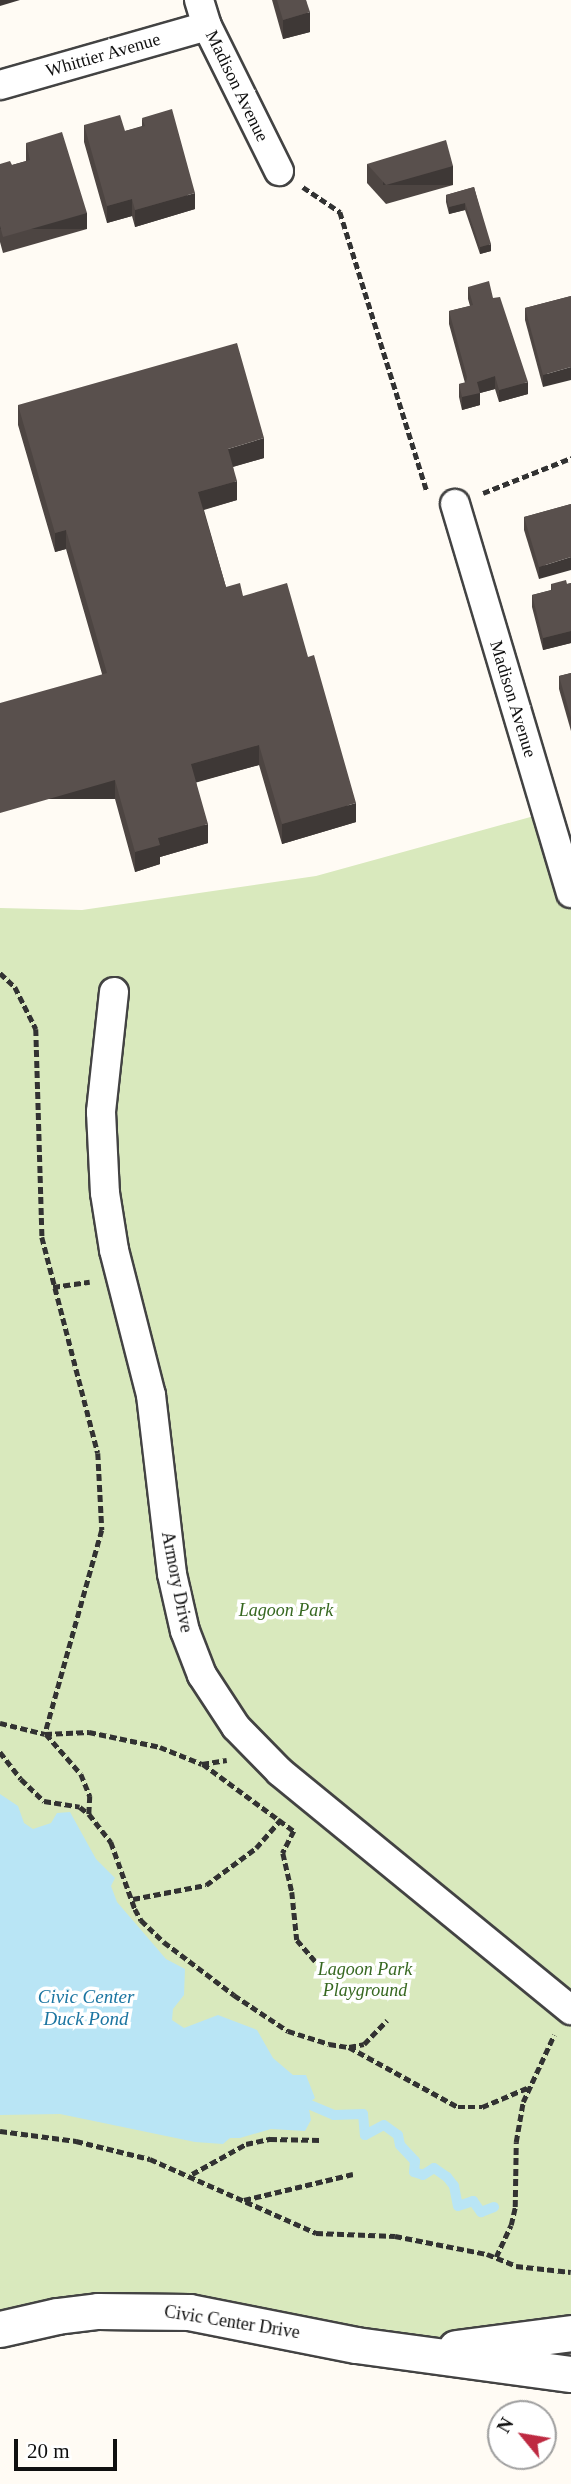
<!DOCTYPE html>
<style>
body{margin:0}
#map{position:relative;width:571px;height:2484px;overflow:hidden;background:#fffbf4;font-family:"Times New Roman",serif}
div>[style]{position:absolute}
.green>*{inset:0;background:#d9e9bd}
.water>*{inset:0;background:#b9e5f5}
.stream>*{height:10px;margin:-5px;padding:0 5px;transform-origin:5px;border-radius:5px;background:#b9e5f5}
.path>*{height:4.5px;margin-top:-2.25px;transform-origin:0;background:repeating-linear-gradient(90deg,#323232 0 7px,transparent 0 10.5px)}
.roads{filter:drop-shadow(2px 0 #434343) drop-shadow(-2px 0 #434343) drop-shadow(0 2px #434343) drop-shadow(0 -2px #434343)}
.minor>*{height:28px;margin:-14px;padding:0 14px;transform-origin:14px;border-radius:14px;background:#fff}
.tertiary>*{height:35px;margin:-17.5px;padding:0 17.5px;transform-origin:17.5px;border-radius:17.5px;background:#fff}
.wall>*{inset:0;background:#4d4542}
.shaded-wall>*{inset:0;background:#3e3836;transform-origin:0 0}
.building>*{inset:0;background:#59504d}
span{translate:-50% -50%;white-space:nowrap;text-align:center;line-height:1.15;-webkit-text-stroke:7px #fff;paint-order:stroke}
.street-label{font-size:18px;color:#101010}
.park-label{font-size:18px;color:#376821;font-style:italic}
.water-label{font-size:19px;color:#1b75a1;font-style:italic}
.north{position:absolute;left:487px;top:2400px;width:70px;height:70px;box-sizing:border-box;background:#fff;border:2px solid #9f9f9f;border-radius:50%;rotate:300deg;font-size:19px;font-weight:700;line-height:28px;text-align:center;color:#101010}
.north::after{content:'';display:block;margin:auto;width:24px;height:32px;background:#be2a41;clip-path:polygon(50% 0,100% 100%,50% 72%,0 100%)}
.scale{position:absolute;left:14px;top:2439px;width:103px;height:32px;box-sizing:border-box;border:4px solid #101010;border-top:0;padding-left:9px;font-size:21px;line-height:24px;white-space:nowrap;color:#101010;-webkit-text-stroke:5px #fff;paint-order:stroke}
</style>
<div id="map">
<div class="green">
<i style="clip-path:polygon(534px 816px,571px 904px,571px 2328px,421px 2352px,276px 2327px,0 2329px,0 908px,82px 910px,316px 876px)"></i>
</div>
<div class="water">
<i style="clip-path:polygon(0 1794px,18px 1806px,24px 1823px,33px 1829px,51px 1823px,57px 1813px,70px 1812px,96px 1859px,115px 1878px,111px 1886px,117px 1902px,166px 1959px,185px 1969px,184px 1995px,173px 2009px,172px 2020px,184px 2028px,218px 2015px,257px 2030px,273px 2058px,293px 2075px,306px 2075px,315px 2098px,308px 2104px,311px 2120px,305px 2131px,271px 2129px,240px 2138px,230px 2138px,223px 2144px,195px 2142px,60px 2114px,0 2115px)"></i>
</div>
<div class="stream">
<i style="left:308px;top:2104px;width:28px;rotate:23deg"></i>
<i style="left:334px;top:2115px;width:29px;rotate:-2deg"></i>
<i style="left:363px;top:2114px;width:21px;rotate:85deg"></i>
<i style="left:365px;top:2135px;width:21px;rotate:-28deg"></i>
<i style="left:384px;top:2125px;width:17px;rotate:36deg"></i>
<i style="left:398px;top:2135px;width:10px;rotate:79deg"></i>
<i style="left:400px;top:2145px;width:22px;rotate:47deg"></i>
<i style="left:415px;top:2161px;width:11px;rotate:95deg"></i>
<i style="left:414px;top:2172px;width:9px;rotate:18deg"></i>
<i style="left:423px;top:2175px;width:13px;rotate:-32deg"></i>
<i style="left:434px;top:2168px;width:16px;rotate:35deg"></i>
<i style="left:447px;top:2177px;width:11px;rotate:52deg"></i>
<i style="left:454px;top:2186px;width:20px;rotate:79deg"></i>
<i style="left:458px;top:2206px;width:16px;rotate:-18deg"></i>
<i style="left:473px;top:2201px;width:14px;rotate:54deg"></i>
<i style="left:481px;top:2212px;width:14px;rotate:-21deg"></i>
</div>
<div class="path">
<i style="left:303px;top:187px;width:45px;rotate:34deg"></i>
<i style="left:340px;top:212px;width:293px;rotate:72.7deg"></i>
<i style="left:483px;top:493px;width:95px;rotate:-21.7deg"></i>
<i style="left:0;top:973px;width:21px;rotate:43deg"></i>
<i style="left:15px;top:987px;width:47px;rotate:63.4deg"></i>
<i style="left:36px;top:1029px;width:208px;rotate:88.3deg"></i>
<i style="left:42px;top:1237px;width:223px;rotate:75.5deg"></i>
<i style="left:98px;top:1453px;width:77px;rotate:87deg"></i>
<i style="left:102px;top:1530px;width:212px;rotate:105.6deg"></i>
<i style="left:53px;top:1287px;width:37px;rotate:-8deg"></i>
<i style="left:0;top:1723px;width:46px;rotate:13.7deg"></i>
<i style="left:45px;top:1734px;width:44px;rotate:-2.6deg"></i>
<i style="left:89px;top:1732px;width:73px;rotate:11.9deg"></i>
<i style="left:160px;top:1747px;width:45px;rotate:22deg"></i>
<i style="left:202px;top:1764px;width:25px;rotate:-9deg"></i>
<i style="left:46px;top:1734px;width:53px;rotate:48.8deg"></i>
<i style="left:81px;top:1774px;width:24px;rotate:68deg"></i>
<i style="left:90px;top:1796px;width:18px;rotate:93deg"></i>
<i style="left:0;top:1752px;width:34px;rotate:52deg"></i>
<i style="left:21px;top:1779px;width:32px;rotate:44deg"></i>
<i style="left:44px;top:1801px;width:36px;rotate:9deg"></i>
<i style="left:80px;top:1807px;width:11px;rotate:38deg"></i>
<i style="left:89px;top:1814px;width:36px;rotate:52deg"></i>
<i style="left:111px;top:1842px;width:71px;rotate:70.3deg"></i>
<i style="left:135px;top:1909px;width:13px;rotate:61deg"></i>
<i style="left:141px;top:1920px;width:32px;rotate:44deg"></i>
<i style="left:164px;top:1942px;width:88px;rotate:37.1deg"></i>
<i style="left:234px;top:1995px;width:65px;rotate:33.7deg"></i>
<i style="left:288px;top:2031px;width:43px;rotate:17.6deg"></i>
<i style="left:329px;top:2044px;width:20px;rotate:9deg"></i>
<i style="left:349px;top:2047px;width:15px;rotate:-11deg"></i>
<i style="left:364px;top:2044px;width:33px;rotate:-46deg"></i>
<i style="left:203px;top:1764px;width:113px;rotate:36.4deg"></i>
<i style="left:294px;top:1831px;width:25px;rotate:117deg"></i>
<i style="left:283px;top:1853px;width:40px;rotate:77deg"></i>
<i style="left:292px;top:1892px;width:48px;rotate:84.1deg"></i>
<i style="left:297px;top:1940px;width:28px;rotate:49deg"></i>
<i style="left:133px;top:1899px;width:74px;rotate:-10.9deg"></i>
<i style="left:206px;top:1885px;width:62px;rotate:-36.5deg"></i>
<i style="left:256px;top:1848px;width:38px;rotate:-49deg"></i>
<i style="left:349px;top:2047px;width:124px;rotate:28.8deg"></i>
<i style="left:458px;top:2107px;width:24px"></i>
<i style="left:482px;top:2107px;width:49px;rotate:-22.9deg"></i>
<i style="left:0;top:2131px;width:77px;rotate:7.5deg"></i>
<i style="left:76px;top:2141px;width:76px;rotate:13.7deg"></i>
<i style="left:150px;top:2159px;width:182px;rotate:24deg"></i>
<i style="left:316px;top:2233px;width:79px;rotate:2.2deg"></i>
<i style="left:395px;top:2236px;width:94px;rotate:11.1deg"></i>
<i style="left:487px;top:2254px;width:31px;rotate:22deg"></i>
<i style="left:516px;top:2266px;width:55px;rotate:6.2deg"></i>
<i style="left:192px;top:2174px;width:62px;rotate:-29.1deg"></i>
<i style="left:246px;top:2144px;width:25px;rotate:-12deg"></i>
<i style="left:270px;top:2139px;width:51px;rotate:1.1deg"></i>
<i style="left:244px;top:2200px;width:112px;rotate:-13.4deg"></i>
<i style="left:496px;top:2257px;width:35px;rotate:-65deg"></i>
<i style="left:511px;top:2225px;width:18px;rotate:-77deg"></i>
<i style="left:515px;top:2207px;width:65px;rotate:-89.1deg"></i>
<i style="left:516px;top:2142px;width:41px;rotate:-80.1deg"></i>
<i style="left:523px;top:2102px;width:74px;rotate:-65.2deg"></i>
</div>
<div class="roads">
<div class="minor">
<i style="left:199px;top:0;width:27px;rotate:73deg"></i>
<i style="left:207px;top:26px;width:162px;rotate:63.6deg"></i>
<i style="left:0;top:85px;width:215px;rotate:-15.9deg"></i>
<i style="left:455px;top:504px;width:406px;rotate:73.4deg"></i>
<i style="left:114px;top:992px;width:121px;rotate:96.2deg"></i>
<i style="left:101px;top:1112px;width:81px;rotate:87.2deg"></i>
<i style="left:105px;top:1193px;width:58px;rotate:81deg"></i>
<i style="left:114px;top:1250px;width:150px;rotate:75.7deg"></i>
<i style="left:151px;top:1395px;width:180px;rotate:83.3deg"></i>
<i style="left:172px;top:1574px;width:58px;rotate:77.2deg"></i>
<i style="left:185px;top:1631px;width:47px;rotate:68.9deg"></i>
<i style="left:202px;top:1675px;width:62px;rotate:56.8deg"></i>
<i style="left:236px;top:1727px;width:63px;rotate:45.6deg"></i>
<i style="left:280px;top:1772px;width:376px;rotate:39.3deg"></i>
</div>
<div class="tertiary">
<i style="left:0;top:2329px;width:58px;rotate:-12.8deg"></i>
<i style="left:57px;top:2316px;width:41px;rotate:-7deg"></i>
<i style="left:98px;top:2311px;width:91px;rotate:0.6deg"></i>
<i style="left:189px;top:2312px;width:170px;rotate:11.2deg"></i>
<i style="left:356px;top:2345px;width:217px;rotate:7.7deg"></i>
<i style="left:456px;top:2348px;width:116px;rotate:-7.4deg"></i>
</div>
</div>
<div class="wall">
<i style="clip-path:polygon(272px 0,306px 0,310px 32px,283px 39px)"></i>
<i style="clip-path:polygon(142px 118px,195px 209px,135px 227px,132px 216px,107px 223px,84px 142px,84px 125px,125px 131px,142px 126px)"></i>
<i style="clip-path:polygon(26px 143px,87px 229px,3px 253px,0 242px,0 164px,12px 165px,26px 161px)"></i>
<i style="clip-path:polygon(367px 164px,453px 185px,386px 204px,367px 183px)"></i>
<i style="clip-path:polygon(474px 187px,491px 251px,480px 254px,465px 210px,449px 214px,446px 202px,446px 195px)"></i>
<i style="clip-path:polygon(468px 287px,493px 298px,528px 394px,499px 402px,495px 389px,480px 393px,480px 405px,462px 410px,459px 397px,459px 384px,465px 383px,449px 324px,449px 311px,470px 306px,468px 299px)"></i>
<i style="clip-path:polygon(571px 296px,543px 387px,525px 320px,525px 308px)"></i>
<i style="clip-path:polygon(18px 405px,264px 458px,233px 467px,237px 500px,204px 510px,226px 587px,243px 596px,356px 822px,282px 844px,259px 765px,196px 782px,208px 843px,160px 857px,160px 864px,135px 872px,115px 799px,102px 674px,66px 549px,55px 552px,18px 425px)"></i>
<i style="clip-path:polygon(571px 504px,539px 579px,524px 530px,524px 517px)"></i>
<i style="clip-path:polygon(571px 583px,571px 643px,543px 650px,532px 607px,532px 595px,551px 590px,551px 584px,567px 584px)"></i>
<i style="clip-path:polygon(571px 673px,571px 731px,559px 689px,559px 676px)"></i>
</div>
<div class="shaded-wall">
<i style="clip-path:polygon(0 0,20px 0,0 6px)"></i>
<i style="clip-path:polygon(310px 12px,310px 32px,283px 39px,283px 20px)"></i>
<i style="left:453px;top:166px;width:19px;height:70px;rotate:90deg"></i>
<i style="clip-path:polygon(195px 193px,195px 209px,135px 227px,135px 210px)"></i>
<i style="clip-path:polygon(132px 199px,132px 216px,107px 223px,107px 206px)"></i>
<i style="clip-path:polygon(465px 203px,465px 210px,449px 214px,449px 207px)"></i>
<i style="left:87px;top:213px;width:16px;height:87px;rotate:90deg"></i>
<i style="clip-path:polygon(491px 244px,491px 251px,480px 254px,480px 247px)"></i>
<i style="clip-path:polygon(571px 367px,571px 380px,543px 387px,543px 375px)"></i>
<i style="clip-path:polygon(495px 376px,495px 389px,480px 393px,480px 405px,462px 410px,462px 397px,477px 382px)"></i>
<i style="clip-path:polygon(528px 382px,528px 394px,499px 402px,499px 390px)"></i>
<i style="clip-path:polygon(264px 438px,264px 458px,228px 468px,228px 449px)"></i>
<i style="clip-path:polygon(237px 481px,237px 500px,198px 511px,198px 492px)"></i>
<i style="clip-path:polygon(66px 530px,66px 549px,55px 552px,55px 533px)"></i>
<i style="clip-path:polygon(571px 557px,571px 570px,539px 579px,539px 567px)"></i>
<i style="clip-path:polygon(571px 631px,571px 643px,543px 650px,543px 638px)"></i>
<i style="clip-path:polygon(259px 745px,259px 765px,191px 784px,191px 764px)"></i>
<i style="left:115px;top:780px;width:19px;height:120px;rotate:90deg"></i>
<i style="clip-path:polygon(356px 803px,356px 822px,282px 844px,282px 824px)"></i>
<i style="clip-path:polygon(208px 824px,208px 843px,160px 857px,160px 864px,135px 872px,135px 852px,158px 838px)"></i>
</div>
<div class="building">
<i style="clip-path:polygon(277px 0,306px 0,310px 12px,283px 20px)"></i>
<i style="clip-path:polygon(172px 109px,195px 193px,135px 210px,132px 199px,107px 206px,84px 125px,120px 115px,125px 131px,145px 126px,142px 118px)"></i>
<i style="clip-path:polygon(62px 132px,87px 213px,3px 237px,0 226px,0 164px,10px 161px,12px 165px,30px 160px,26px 143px)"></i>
<i style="clip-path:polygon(446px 140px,453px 166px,386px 185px,367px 164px)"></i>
<i style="clip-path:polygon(474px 187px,491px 244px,480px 247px,465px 203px,449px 207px,446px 195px)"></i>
<i style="clip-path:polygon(489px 281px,493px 298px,500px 297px,528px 382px,499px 390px,495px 376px,477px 382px,480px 393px,462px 397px,459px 384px,466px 382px,467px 377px,449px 311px,473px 305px,468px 287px)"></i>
<i style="clip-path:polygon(571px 296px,571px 367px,543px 375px,525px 308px)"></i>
<i style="clip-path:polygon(237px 343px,264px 438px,228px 449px,237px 481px,198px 492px,226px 587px,240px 583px,243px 596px,287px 583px,308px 657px,314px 655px,356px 803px,282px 824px,259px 745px,191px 764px,208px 824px,158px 838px,160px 845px,135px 852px,115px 780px,0 813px,0 703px,107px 673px,66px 530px,55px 533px,18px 405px)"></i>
<i style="clip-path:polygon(571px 504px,571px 557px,539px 567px,524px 517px)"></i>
<i style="clip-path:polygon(566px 580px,567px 584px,571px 583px,571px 631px,543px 638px,532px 595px,552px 590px,551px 584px)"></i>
<i style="clip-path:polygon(571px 673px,571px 718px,559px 676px)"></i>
</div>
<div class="street-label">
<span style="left:103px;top:55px;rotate:-16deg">Whittier Avenue</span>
<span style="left:237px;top:86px;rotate:64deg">Madison Avenue</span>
<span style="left:513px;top:699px;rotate:73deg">Madison Avenue</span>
<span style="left:177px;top:1582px;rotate:79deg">Armory Drive</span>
<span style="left:232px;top:2322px;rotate:9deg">Civic Center Drive</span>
</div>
<div class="park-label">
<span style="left:286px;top:1610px">Lagoon Park</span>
<span style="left:365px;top:1980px">Lagoon Park<br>Playground</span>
</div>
<div class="water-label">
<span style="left:86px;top:2008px">Civic Center<br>Duck Pond</span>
</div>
<div class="north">N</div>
<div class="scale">20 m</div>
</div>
